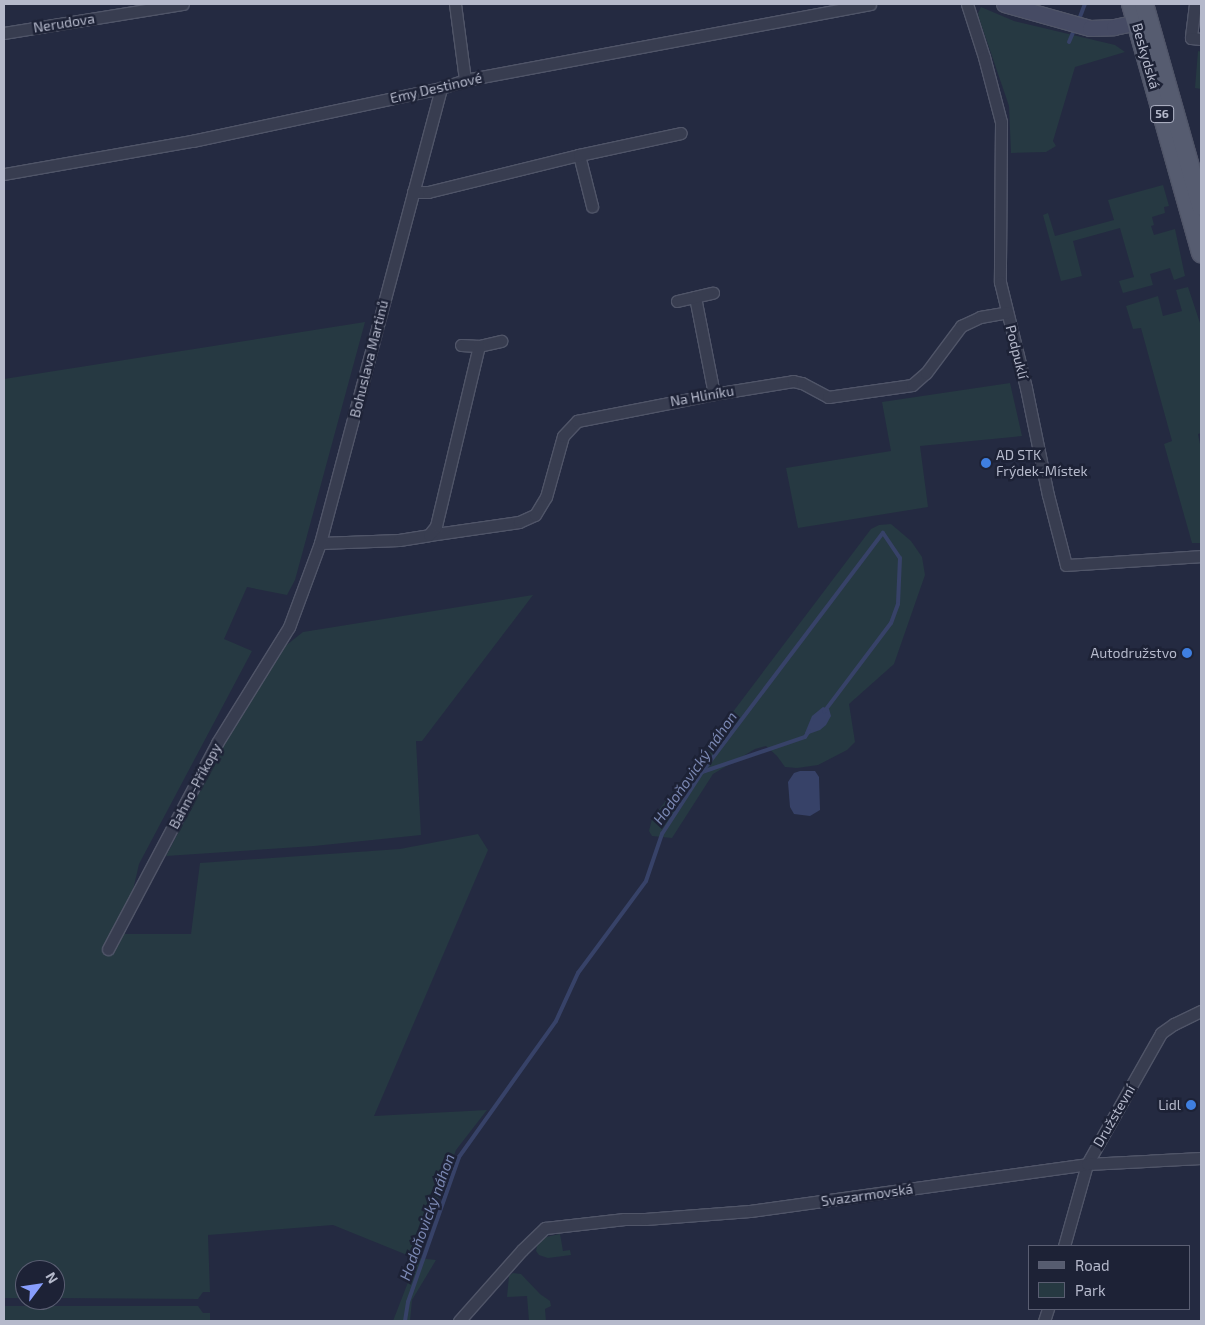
<!DOCTYPE html>
<meta charset="utf-8">
<style>
body{margin:0}
#map{position:relative;width:1205px;height:1325px;overflow:hidden;background:#242a41;font-family:"Exo 2",sans-serif}
div>[style]{position:absolute}
.green>*{inset:0;background:#263942}
.water>*{inset:0;background:#374268}
.stream>*{height:4px;margin:-2px;padding:0 2px;transform-origin:2px;border-radius:2px;background:#374268}
.roads{filter:drop-shadow(1px 0 #505568) drop-shadow(-1px 0 #505568) drop-shadow(0 1px #505568) drop-shadow(0 -1px #505568)}
.street>*{height:11px;margin:-5.5px;padding:0 5.5px;transform-origin:5.5px;border-radius:5.5px;background:#383d50}
.secondary>*{height:15px;margin:-7.5px;padding:0 7.5px;transform-origin:7.5px;border-radius:7.5px;background:#464b64}
.primary>*{height:18px;margin:-9px;padding:0 9px;transform-origin:9px;border-radius:9px;background:#565c70}
.dots>*{width:14px;height:14px;translate:-50% -50%;box-sizing:border-box;border:2px solid #1d2236;border-radius:50%}
span{translate:-50% -50%;white-space:nowrap;text-align:center;line-height:1.15;-webkit-text-stroke:5px #1d2236;paint-order:stroke}
.shield-label span{padding:1px 4px;background:#1d2236;border:1px solid;border-radius:4px;-webkit-text-stroke-width:0}
.shield-label{font-size:12px;color:#b5b9cb;font-weight:700}
.street-label{font-size:14px;color:#b5b9cb}
.poi-label{font-size:14px;color:#b5b9cb}
.left{translate:0 -50%;text-align:left}
.right{translate:-100% -50%;text-align:right}
.water-label{font-size:15px;color:#7b88b3;font-style:italic}
.frame{position:absolute;inset:0;border:5px solid #b5b9cb;pointer-events:none}
.legend{position:absolute;left:1028px;top:1245px;width:162px;height:65px;box-sizing:border-box;background:#1d2236;border:1px solid #5a5e72;margin:0;padding:6px 9px;list-style:none;font-size:15px;color:#b5b9cb}
.legend li{display:flex;align-items:center;gap:10px;height:25px}
.legend b{width:25px;border:1px solid #5a5e72}
.north{position:absolute;left:15px;top:1260px;width:50px;height:50px;box-sizing:border-box;background:#1d2236;border:1px solid #5a5e72;border-radius:50%;rotate:59deg;font-size:14px;font-weight:700;line-height:20px;text-align:center;color:#b5b9cb}
.north::after{content:'';display:block;margin:auto;width:18px;height:22px;background:#889efd;clip-path:polygon(50% 0,100% 100%,50% 72%,0 100%)}
</style>
<div id="map">
<div class="green">
<i style="clip-path:polygon(981px 7px,1014px 21px,1115px 45px,1125px 52px,1075px 67px,1053px 141px,1056px 146px,1046px 152px,1011px 153px,1009px 106px,979px 18px,978px 13px)"></i>
<i style="clip-path:polygon(1198px 51px,1201px 52px,1201px 89px,1195px 88px)"></i>
<i style="clip-path:polygon(1163px 185px,1169px 206px,1164px 207px,1165px 213px,1152px 217px,1154px 225px,1151px 226px,1154px 235px,1175px 229px,1185px 276px,1174px 280px,1170px 268px,1150px 274px,1153px 285px,1123px 293px,1119px 281px,1134px 277px,1120px 228px,1073px 241px,1082px 276px,1061px 281px,1043px 215px,1048px 213px,1055px 236px,1114px 220px,1108px 200px)"></i>
<i style="clip-path:polygon(1188px 287px,1201px 326px,1201px 433px,1198px 434px,1201px 449px,1201px 543px,1192px 543px,1164px 444px,1172px 441px,1141px 328px,1133px 329px,1126px 306px,1158px 296px,1163px 316px,1182px 311px,1176px 290px)"></i>
<i style="clip-path:polygon(365px 322px,295px 580px,287px 595px,247px 587px,224px 639px,252px 651px,139px 864px,123px 934px,191px 934px,200px 863px,400px 849px,478px 834px,488px 850px,374px 1116px,487px 1110px,456px 1150px,417px 1258px,436px 1260px,412px 1300px,410px 1321px,393px 1321px,417px 1259px,333px 1225px,208px 1235px,210px 1292px,203px 1292px,198px 1299px,55px 1298px,55px 1270px,25px 1270px,25px 1298px,4px 1298px,4px 379px)"></i>
<i style="clip-path:polygon(1010px 383px,1022px 436px,920px 446px,928px 507px,798px 528px,786px 468px,891px 451px,882px 402px)"></i>
<i style="clip-path:polygon(891px 524px,911px 541px,922px 557px,925px 575px,894px 664px,849px 704px,855px 742px,847px 750px,818px 765px,797px 768px,785px 767px,777px 756px,766px 746px,755px 749px,713px 774px,672px 838px,652px 836px,649px 831px,652px 819px,871px 529px,879px 525px)"></i>
<i style="clip-path:polygon(533px 595px,422px 741px,416px 741px,421px 835px,314px 846px,166px 856px,226px 742px,284px 647px,303px 632px)"></i>
<i style="clip-path:polygon(560px 1234px,563px 1251px,570px 1250px,571px 1255px,548px 1258px,539px 1255px,536px 1251px,538px 1241px,541px 1238px)"></i>
<i style="clip-path:polygon(513px 1273px,521px 1274px,540px 1294px,550px 1301px,551px 1306px,545px 1309px,546px 1321px,529px 1321px,527px 1296px,507px 1297px,509px 1276px)"></i>
<i style="clip-path:polygon(4px 1306px,198px 1306px,203px 1313px,210px 1313px,210px 1321px,4px 1321px)"></i>
</div>
<div class="water">
<i style="clip-path:polygon(823px 707px,829px 709px,831px 716px,826px 725px,820px 730px,806px 735px,805px 733px,812px 716px)"></i>
<i style="clip-path:polygon(800px 771px,815px 771px,819px 777px,820px 810px,810px 816px,794px 814px,790px 807px,788px 782px,794px 773px)"></i>
</div>
<div class="stream">
<i style="left:1078px;top:22px;width:19px;rotate:-69deg"></i>
<i style="left:1069px;top:42px;width:15px;rotate:-67deg"></i>
<i style="left:702px;top:772px;width:109px;rotate:-18.8deg"></i>
<i style="left:805px;top:737px;width:7px;rotate:-56deg"></i>
<i style="left:405px;top:1321px;width:19px;rotate:-81deg"></i>
<i style="left:408px;top:1302px;width:154px;rotate:-70.6deg"></i>
<i style="left:459px;top:1157px;width:167px;rotate:-54.5deg"></i>
<i style="left:556px;top:1021px;width:53px;rotate:-65.4deg"></i>
<i style="left:578px;top:973px;width:114px;rotate:-53.5deg"></i>
<i style="left:646px;top:881px;width:50px;rotate:-71.2deg"></i>
<i style="left:662px;top:834px;width:74px;rotate:-57.2deg"></i>
<i style="left:702px;top:772px;width:300px;rotate:-52.9deg"></i>
<i style="left:883px;top:533px;width:30px;rotate:56deg"></i>
<i style="left:900px;top:558px;width:46px;rotate:92.5deg"></i>
<i style="left:898px;top:604px;width:20px;rotate:110deg"></i>
<i style="left:891px;top:623px;width:111px;rotate:127deg"></i>
</div>
<div class="roads">
<div class="street">
<i style="left:455px;top:4px;width:77px;rotate:82.5deg"></i>
<i style="left:967px;top:4px;width:56px;rotate:72.2deg"></i>
<i style="left:984px;top:57px;width:67px;rotate:75.3deg"></i>
<i style="left:1001px;top:122px;width:160px;rotate:90.4deg"></i>
<i style="left:1000px;top:282px;width:109px;rotate:76.2deg"></i>
<i style="left:1026px;top:388px;width:109px;rotate:78.4deg"></i>
<i style="left:1048px;top:495px;width:72px;rotate:75.6deg"></i>
<i style="left:1066px;top:565px;width:135px;rotate:-3.8deg"></i>
<i style="left:1195px;top:4px;width:34px;rotate:97deg"></i>
<i style="left:1191px;top:38px;width:10px;rotate:6deg"></i>
<i style="left:4px;top:33px;width:181px;rotate:-9.2deg"></i>
<i style="left:579px;top:155px;width:53px;rotate:75.7deg"></i>
<i style="left:4px;top:174px;width:191px;rotate:-10deg"></i>
<i style="left:192px;top:141px;width:255px;rotate:-12deg"></i>
<i style="left:441px;top:88px;width:25px;rotate:-18deg"></i>
<i style="left:465px;top:80px;width:412px;rotate:-10.6deg"></i>
<i style="left:413px;top:192px;width:15px"></i>
<i style="left:428px;top:192px;width:155px;rotate:-13.8deg"></i>
<i style="left:579px;top:155px;width:104px;rotate:-12.2deg"></i>
<i style="left:695px;top:297px;width:99px;rotate:78.9deg"></i>
<i style="left:677px;top:301px;width:37px;rotate:-13deg"></i>
<i style="left:461px;top:345px;width:18px;rotate:3deg"></i>
<i style="left:479px;top:346px;width:23px;rotate:-13deg"></i>
<i style="left:429px;top:535px;width:91px;rotate:-8.2deg"></i>
<i style="left:519px;top:522px;width:17px;rotate:-24deg"></i>
<i style="left:535px;top:515px;width:21px;rotate:-59deg"></i>
<i style="left:546px;top:497px;width:63px;rotate:-74.4deg"></i>
<i style="left:563px;top:436px;width:21px;rotate:-47deg"></i>
<i style="left:577px;top:421px;width:140px;rotate:-11.1deg"></i>
<i style="left:714px;top:394px;width:80px;rotate:-9.3deg"></i>
<i style="left:793px;top:381px;width:9px;rotate:13deg"></i>
<i style="left:802px;top:383px;width:30px;rotate:28deg"></i>
<i style="left:828px;top:397px;width:85px;rotate:-8.1deg"></i>
<i style="left:912px;top:385px;width:18px;rotate:-41deg"></i>
<i style="left:926px;top:373px;width:59px;rotate:-53.3deg"></i>
<i style="left:961px;top:326px;width:21px;rotate:-25deg"></i>
<i style="left:980px;top:317px;width:27px;rotate:-10deg"></i>
<i style="left:320px;top:543px;width:79px;rotate:-2.2deg"></i>
<i style="left:399px;top:540px;width:30px;rotate:-9deg"></i>
<i style="left:429px;top:535px;width:11px;rotate:-52deg"></i>
<i style="left:436px;top:526px;width:185px;rotate:-76.6deg"></i>
<i style="left:108px;top:949px;width:233px;rotate:-62.1deg"></i>
<i style="left:217px;top:743px;width:137px;rotate:-58.2deg"></i>
<i style="left:289px;top:627px;width:90px;rotate:-69.7deg"></i>
<i style="left:320px;top:543px;width:471px;rotate:-75.1deg"></i>
<i style="left:1064px;top:1246px;width:85px;rotate:-74.3deg"></i>
<i style="left:1087px;top:1164px;width:150px;rotate:-60.5deg"></i>
<i style="left:1161px;top:1033px;width:16px;rotate:-35deg"></i>
<i style="left:1174px;top:1024px;width:30px;rotate:-26deg"></i>
<i style="left:459px;top:1321px;width:95px;rotate:-48.4deg"></i>
<i style="left:522px;top:1250px;width:32px;rotate:-44deg"></i>
<i style="left:545px;top:1228px;width:80px;rotate:-6.5deg"></i>
<i style="left:624px;top:1219px;width:21px"></i>
<i style="left:645px;top:1219px;width:105px;rotate:-4.4deg"></i>
<i style="left:750px;top:1211px;width:340px;rotate:-7.9deg"></i>
<i style="left:1087px;top:1164px;width:114px;rotate:-3deg"></i>
<i style="left:1044px;top:1321px;width:13px;rotate:-72deg"></i>
</div>
<div class="secondary">
<i style="left:1004px;top:4px;width:89px;rotate:15.6deg"></i>
<i style="left:1090px;top:28px;width:24px;rotate:-2deg"></i>
<i style="left:1114px;top:27px;width:33px;rotate:-12deg"></i>
</div>
<div class="primary">
<i style="left:1131px;top:4px;width:259px;rotate:74.3deg"></i>
<i style="left:1144px;top:4px;width:210px;rotate:74.2deg"></i>
</div>
</div>
<div class="dots">
<i style="left:986px;top:463px;background:#3f7fe0"></i>
<i style="left:1187px;top:653px;background:#3f7fe0"></i>
<i style="left:1191px;top:1105px;background:#3f7fe0"></i>
</div>
<div class="shield-label">
<span style="left:1162px;top:114px">56</span>
</div>
<div class="street-label">
<span style="left:64px;top:23px;rotate:-9deg">Nerudova</span>
<span style="left:1146px;top:56px;rotate:74deg">Beskydská</span>
<span style="left:436px;top:88px;rotate:-13deg">Emy Destinové</span>
<span style="left:1017px;top:352px;rotate:76deg">Podpuklí</span>
<span style="left:369px;top:359px;rotate:-76deg">Bohuslava Martinů</span>
<span style="left:702px;top:396px;rotate:-10deg">Na Hliníku</span>
<span style="left:195px;top:786px;rotate:-62deg">Bahno-Příkopy</span>
<span style="left:1114px;top:1116px;rotate:-60deg">Družstevní</span>
<span style="left:867px;top:1195px;rotate:-8deg">Svazarmovská</span>
</div>
<div class="poi-label">
<span class="left" style="left:996px;top:463px">AD STK<br>Frýdek-Místek</span>
<span class="right" style="left:1177px;top:653px">Autodružstvo</span>
<span class="right" style="left:1181px;top:1105px">Lidl</span>
</div>
<div class="water-label">
<span style="left:695px;top:768px;rotate:-55deg">Hodoňovický náhon</span>
<span style="left:427px;top:1217px;rotate:-70deg">Hodoňovický náhon</span>
</div>
<div class="frame"></div>
<ul class="legend">
<li><b style="height:6px;background:#565c70"></b>Road</li>
<li><b style="height:14px;background:#263942"></b>Park</li>
</ul>
<div class="north">N</div>
</div>
